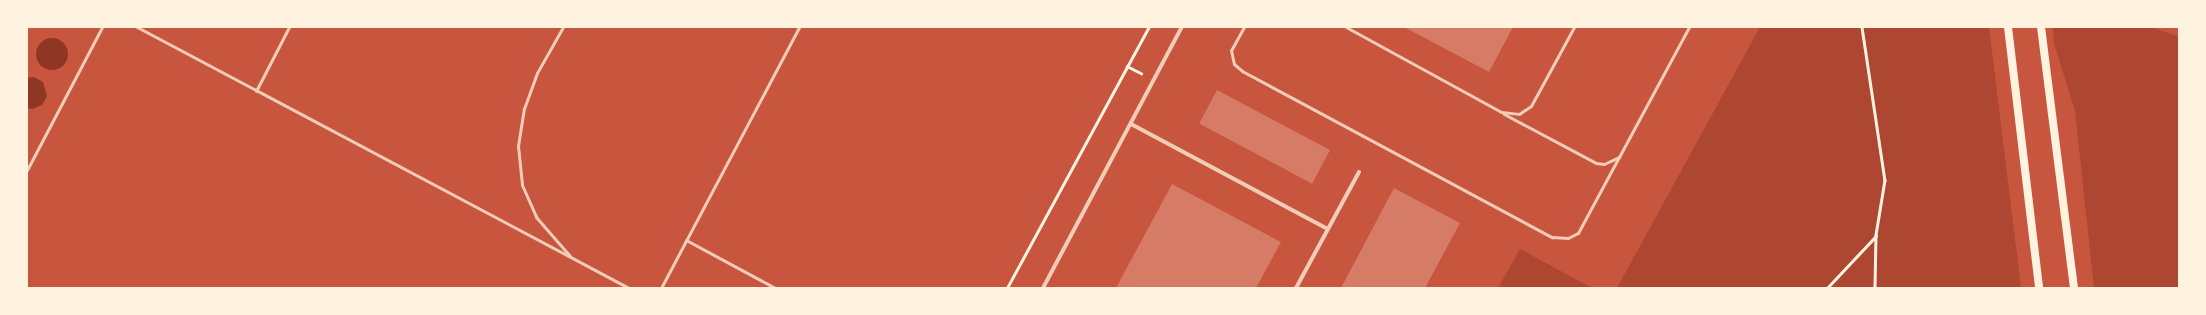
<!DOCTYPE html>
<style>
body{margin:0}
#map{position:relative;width:2206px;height:315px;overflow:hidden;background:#c8553d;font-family:Jost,sans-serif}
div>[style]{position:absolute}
.green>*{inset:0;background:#ae4732}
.water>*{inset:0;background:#8f3625}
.round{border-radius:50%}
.building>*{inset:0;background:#d67c66;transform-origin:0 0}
.path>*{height:2.5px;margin:-1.25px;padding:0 1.25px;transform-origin:1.25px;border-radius:1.25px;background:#fff3e0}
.service>*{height:3px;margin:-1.5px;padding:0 1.5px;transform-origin:1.5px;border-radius:1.5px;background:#f1ccb7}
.minor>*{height:4px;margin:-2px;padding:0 2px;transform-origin:2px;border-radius:2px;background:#f1ccb7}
.secondary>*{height:8px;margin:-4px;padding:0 4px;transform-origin:4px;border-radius:4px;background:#fff3e0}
span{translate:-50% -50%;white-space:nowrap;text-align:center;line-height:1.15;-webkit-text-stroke:3px #fff3e0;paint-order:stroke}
.frame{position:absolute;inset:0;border:28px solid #fff3e0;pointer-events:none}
</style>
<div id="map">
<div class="green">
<i style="clip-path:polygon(1760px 27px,1989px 27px,2021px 288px,1617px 288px)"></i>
<i style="clip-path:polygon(2053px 27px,2152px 27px,2179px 37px,2179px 288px,2094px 288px,2075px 111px,2054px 43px)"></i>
<i style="clip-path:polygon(1520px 249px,1592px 288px,1498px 288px)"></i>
</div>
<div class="water">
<i class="round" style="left:36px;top:38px;width:32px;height:32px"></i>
<i style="clip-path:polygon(34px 77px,43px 82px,47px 96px,42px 105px,32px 109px,27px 108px,27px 78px)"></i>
</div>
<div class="building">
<i style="clip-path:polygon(1404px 27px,1513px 27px,1489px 72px)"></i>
<i style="left:1217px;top:90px;width:128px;height:38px;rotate:28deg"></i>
<i style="clip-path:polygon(1172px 184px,1281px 242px,1256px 288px,1116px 288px)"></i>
<i style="clip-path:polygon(1394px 188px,1460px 223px,1425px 288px,1341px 288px)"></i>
</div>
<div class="path">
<i style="left:1862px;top:27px;width:155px;rotate:81.5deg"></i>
<i style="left:1885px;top:180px;width:56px;rotate:99.3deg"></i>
<i style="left:1876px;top:235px;width:53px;rotate:91.1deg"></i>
<i style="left:1127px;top:66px;width:16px;rotate:27deg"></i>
<i style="left:1007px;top:288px;width:297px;rotate:-61.5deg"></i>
<i style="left:1827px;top:288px;width:71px;rotate:-46.7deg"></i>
</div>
<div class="service">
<i style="left:137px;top:27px;width:557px;rotate:27.95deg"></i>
<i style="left:563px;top:27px;width:53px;rotate:119.5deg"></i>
<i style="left:537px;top:73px;width:37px;rotate:110deg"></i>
<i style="left:524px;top:108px;width:38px;rotate:99deg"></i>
<i style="left:518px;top:146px;width:39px;rotate:84deg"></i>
<i style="left:522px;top:185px;width:35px;rotate:66deg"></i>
<i style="left:536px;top:217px;width:52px;rotate:48.9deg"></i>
<i style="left:1244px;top:27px;width:26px;rotate:119deg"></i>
<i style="left:1231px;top:50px;width:14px;rotate:78deg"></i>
<i style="left:1234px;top:64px;width:11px;rotate:41deg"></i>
<i style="left:1242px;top:71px;width:352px;rotate:28.2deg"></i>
<i style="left:1552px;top:237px;width:16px;rotate:4deg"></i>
<i style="left:1568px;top:238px;width:11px;rotate:-27deg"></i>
<i style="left:1578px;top:233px;width:86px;rotate:-61.7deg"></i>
<i style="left:1346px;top:27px;width:177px;rotate:28.7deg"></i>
<i style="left:1501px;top:112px;width:18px;rotate:6deg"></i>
<i style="left:1519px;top:114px;width:14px;rotate:-34deg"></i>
<i style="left:1531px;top:106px;width:90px;rotate:-61.4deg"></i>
<i style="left:256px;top:91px;width:72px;rotate:-62.7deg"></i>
<i style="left:1504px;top:114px;width:104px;rotate:28deg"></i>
<i style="left:1596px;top:163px;width:8px;rotate:7deg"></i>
<i style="left:1604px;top:164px;width:17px;rotate:-25deg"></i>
<i style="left:1619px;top:157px;width:148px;rotate:-61.7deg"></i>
<i style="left:27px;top:170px;width:161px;rotate:-62.3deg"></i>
<i style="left:686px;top:240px;width:101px;rotate:28.3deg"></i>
<i style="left:661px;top:288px;width:295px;rotate:-62.1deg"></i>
</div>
<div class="minor">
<i style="left:1131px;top:124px;width:223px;rotate:28.1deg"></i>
<i style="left:1043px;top:288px;width:296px;rotate:-62deg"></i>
<i style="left:1296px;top:288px;width:132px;rotate:-61.5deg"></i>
</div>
<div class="secondary">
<i style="left:2008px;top:27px;width:263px;rotate:83.2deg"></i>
<i style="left:2041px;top:27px;width:263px;rotate:82.8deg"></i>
</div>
<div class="frame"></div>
</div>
